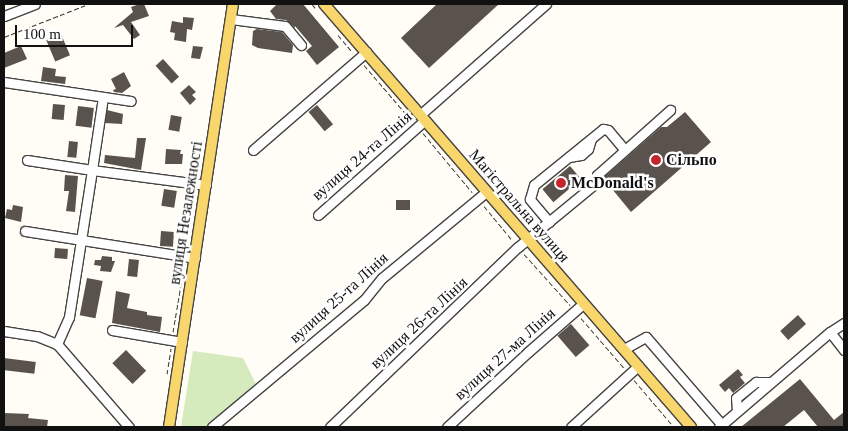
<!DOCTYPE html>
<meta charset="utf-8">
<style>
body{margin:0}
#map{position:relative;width:848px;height:431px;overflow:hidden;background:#fffdf5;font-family:"Times New Roman",serif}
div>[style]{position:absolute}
.green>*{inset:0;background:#d5ebbd}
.building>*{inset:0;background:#5a524d;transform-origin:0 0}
.path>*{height:1px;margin-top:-0.5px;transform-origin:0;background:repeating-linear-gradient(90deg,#333 0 5px,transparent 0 7.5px)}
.roads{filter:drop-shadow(1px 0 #444) drop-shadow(-1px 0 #444) drop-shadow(0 1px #444) drop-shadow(0 -1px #444)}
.minor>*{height:9px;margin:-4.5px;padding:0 4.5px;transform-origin:4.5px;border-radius:4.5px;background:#fff}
.major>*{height:10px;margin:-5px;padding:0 5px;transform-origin:5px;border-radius:5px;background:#f9d66b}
.dots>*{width:14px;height:14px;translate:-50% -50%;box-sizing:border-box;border:2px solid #fff;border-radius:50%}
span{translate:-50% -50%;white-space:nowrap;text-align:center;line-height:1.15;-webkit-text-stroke:5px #fff;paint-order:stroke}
.street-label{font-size:16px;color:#111}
.poi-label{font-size:16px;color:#111;font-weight:700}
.left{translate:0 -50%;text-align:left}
.frame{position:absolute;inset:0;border:5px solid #111;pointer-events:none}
.scale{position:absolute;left:15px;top:25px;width:118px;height:22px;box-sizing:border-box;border:2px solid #111;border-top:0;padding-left:6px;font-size:15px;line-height:18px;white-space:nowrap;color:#111;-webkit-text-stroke:4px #fff;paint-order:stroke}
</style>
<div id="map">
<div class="green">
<i style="clip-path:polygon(193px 351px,243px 358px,256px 384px,206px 427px,181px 427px)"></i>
</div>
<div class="building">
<i style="clip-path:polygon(140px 4px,144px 4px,149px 16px,131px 22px,140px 35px,134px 39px,123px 25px,114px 28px,133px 12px,131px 7px)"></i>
<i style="clip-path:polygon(277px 4px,303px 4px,339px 47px,317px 65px,306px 51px,312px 46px,295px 26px,295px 28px,286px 20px,276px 19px,270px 11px)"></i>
<i style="clip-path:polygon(437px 4px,499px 4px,429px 68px,401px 38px)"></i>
<i style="clip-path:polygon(183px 17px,194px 18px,192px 30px,187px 29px,186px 42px,174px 40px,175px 33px,170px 32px,172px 21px,183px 23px)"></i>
<i style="clip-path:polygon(257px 29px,282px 32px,293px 45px,292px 53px,258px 48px,252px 45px,253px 31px)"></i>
<i style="left:61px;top:34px;width:23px;height:16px;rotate:67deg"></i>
<i style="clip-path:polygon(21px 46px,27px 59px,4px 68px,4px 53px)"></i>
<i style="clip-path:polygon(193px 46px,203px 47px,200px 59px,191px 58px)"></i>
<i style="left:163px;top:59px;width:24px;height:10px;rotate:48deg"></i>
<i style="clip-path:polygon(43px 67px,56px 69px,55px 76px,66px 77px,65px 84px,41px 81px)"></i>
<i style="clip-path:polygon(124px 72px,131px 86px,122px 93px,114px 92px,113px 90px,116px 89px,111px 79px)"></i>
<i style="clip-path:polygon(189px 85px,196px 92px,192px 95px,196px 99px,190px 105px,180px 93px)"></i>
<i style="left:53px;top:104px;width:12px;height:15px;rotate:5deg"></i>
<i style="left:317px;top:105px;width:25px;height:11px;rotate:50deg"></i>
<i style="left:78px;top:106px;width:16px;height:20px;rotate:7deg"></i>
<i style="clip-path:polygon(107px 110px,123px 114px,122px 124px,105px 123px)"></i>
<i style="clip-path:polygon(685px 112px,711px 142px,631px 212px,603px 178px,661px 127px,667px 127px)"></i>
<i style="left:171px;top:115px;width:11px;height:15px;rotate:10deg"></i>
<i style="clip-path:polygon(137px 138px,146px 138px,141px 170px,104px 163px,105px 155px,135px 158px)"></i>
<i style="left:69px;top:141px;width:9px;height:16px;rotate:6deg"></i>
<i style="clip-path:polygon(166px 149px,181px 150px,180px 154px,183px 154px,182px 164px,165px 164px)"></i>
<i style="left:570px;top:166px;width:17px;height:36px;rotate:50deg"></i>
<i style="clip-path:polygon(65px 175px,78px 176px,75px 212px,66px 211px,69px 191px,64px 191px)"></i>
<i style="left:164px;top:189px;width:13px;height:17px;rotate:9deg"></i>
<i style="left:396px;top:200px;width:14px;height:10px"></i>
<i style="clip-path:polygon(13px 205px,23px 207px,21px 222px,5px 218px,7px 209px,12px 210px)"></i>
<i style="left:161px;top:231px;width:13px;height:15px;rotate:4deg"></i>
<i style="left:55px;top:248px;width:13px;height:10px;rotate:4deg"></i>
<i style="clip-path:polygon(102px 256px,112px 257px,112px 261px,115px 261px,111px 272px,100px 271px,101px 266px,94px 265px,95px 260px,101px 260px)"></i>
<i style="left:129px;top:259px;width:10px;height:17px;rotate:6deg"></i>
<i style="left:87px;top:278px;width:16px;height:38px;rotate:11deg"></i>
<i style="clip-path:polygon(116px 291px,130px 294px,127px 308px,147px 312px,147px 315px,162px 317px,160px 332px,112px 323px)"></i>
<i style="left:798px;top:315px;width:12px;height:24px;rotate:48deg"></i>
<i style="left:571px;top:324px;width:28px;height:18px;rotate:49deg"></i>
<i style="left:126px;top:350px;width:29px;height:19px;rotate:46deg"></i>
<i style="left:4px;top:358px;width:32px;height:12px;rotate:7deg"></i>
<i style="clip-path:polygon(738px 369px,743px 375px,740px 377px,745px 383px,733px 393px,729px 388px,725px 392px,719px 385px)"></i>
<i style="clip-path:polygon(800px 379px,834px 420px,844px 412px,844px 427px,818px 427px,804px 410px,783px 427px,741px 427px)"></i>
<i style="clip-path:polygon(4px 413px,29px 414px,28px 418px,48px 420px,47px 427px,4px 426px)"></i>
</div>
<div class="path">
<i style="left:312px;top:4px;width:6px;rotate:51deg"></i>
<i style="left:338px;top:35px;width:23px;rotate:50deg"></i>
<i style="left:4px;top:37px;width:90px;rotate:-21.4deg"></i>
<i style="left:364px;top:65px;width:74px;rotate:49.4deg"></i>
<i style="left:423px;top:133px;width:77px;rotate:50.3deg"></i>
<i style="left:484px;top:206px;width:44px;rotate:50.5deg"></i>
<i style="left:524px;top:254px;width:69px;rotate:48deg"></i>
<i style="left:581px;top:318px;width:66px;rotate:49.3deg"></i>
<i style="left:173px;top:332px;width:54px;rotate:-80.4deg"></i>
<i style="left:167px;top:374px;width:26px;rotate:-81deg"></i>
<i style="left:634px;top:380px;width:62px;rotate:49.6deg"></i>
</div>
<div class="roads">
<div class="minor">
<i style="left:4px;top:16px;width:33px;rotate:-21deg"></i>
<i style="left:231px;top:19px;width:54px;rotate:7.4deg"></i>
<i style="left:285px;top:26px;width:25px;rotate:50deg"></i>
<i style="left:4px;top:82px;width:128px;rotate:8.5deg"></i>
<i style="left:103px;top:97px;width:74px;rotate:98.6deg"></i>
<i style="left:92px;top:170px;width:115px;rotate:7.5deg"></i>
<i style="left:420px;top:115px;width:168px;rotate:-41.4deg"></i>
<i style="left:253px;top:150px;width:150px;rotate:-40.9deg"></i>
<i style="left:569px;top:157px;width:12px;rotate:-9deg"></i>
<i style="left:581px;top:155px;width:9px;rotate:-41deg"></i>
<i style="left:588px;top:149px;width:10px;rotate:-73deg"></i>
<i style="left:27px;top:160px;width:66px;rotate:8.7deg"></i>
<i style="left:92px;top:170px;width:149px;rotate:98.9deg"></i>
<i style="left:69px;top:317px;width:30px;rotate:114deg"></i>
<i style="left:318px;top:215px;width:143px;rotate:-41.6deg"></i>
<i style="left:549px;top:222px;width:30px;rotate:-130deg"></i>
<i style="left:530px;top:199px;width:15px;rotate:-74deg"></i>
<i style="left:534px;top:185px;width:89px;rotate:-39.1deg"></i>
<i style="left:603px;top:129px;width:5px;rotate:11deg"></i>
<i style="left:608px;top:130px;width:26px;rotate:50deg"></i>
<i style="left:25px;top:231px;width:172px;rotate:9deg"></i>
<i style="left:112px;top:330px;width:71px;rotate:9.7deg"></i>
<i style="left:4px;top:331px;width:33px;rotate:9deg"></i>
<i style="left:37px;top:336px;width:22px;rotate:22deg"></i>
<i style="left:57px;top:344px;width:110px;rotate:49.1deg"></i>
<i style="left:830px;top:332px;width:23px;rotate:52deg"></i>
<i style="left:624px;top:349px;width:25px;rotate:-29deg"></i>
<i style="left:646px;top:337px;width:116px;rotate:49.2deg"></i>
<i style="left:737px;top:411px;width:13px;rotate:-94deg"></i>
<i style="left:736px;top:398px;width:26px;rotate:-39deg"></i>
<i style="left:756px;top:382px;width:15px"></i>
<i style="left:212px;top:427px;width:198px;rotate:-39.9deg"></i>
<i style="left:364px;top:300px;width:28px;rotate:-51deg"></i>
<i style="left:382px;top:278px;width:135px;rotate:-39.6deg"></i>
<i style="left:330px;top:427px;width:260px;rotate:-43.8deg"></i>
<i style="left:518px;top:247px;width:101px;rotate:-39.4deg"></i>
<i style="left:596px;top:183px;width:8px;rotate:-83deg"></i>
<i style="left:597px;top:175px;width:98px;rotate:-41.7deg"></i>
<i style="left:447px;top:427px;width:110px;rotate:-42.8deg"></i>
<i style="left:528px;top:352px;width:74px;rotate:-41.2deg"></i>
<i style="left:571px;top:427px;width:91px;rotate:-42.3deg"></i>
<i style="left:719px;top:427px;width:146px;rotate:-40.6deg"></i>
<i style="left:830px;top:332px;width:17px;rotate:-33deg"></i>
</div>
<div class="major">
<i style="left:324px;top:4px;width:560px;rotate:49.05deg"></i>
<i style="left:169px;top:427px;width:428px;rotate:-81.4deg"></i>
</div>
</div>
<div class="dots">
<i style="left:656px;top:160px;background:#c4262e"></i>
<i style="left:561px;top:183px;background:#c4262e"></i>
</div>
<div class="street-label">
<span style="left:362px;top:156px;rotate:-41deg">вулиця 24-та Лінія</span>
<span style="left:519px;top:206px;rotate:49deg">Магістральна вулиця</span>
<span style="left:186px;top:213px;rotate:-81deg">вулиця Незалежності</span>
<span style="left:339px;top:298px;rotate:-42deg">вулиця 25-та Лінія</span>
<span style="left:419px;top:323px;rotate:-43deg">вулиця 26-та Лінія</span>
<span style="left:505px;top:354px;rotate:-42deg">вулиця 27-ма Лінія</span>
</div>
<div class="poi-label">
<span class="left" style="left:666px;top:160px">Сільпо</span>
<span class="left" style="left:571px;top:183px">McDonald's</span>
</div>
<div class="frame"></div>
<div class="scale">100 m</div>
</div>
